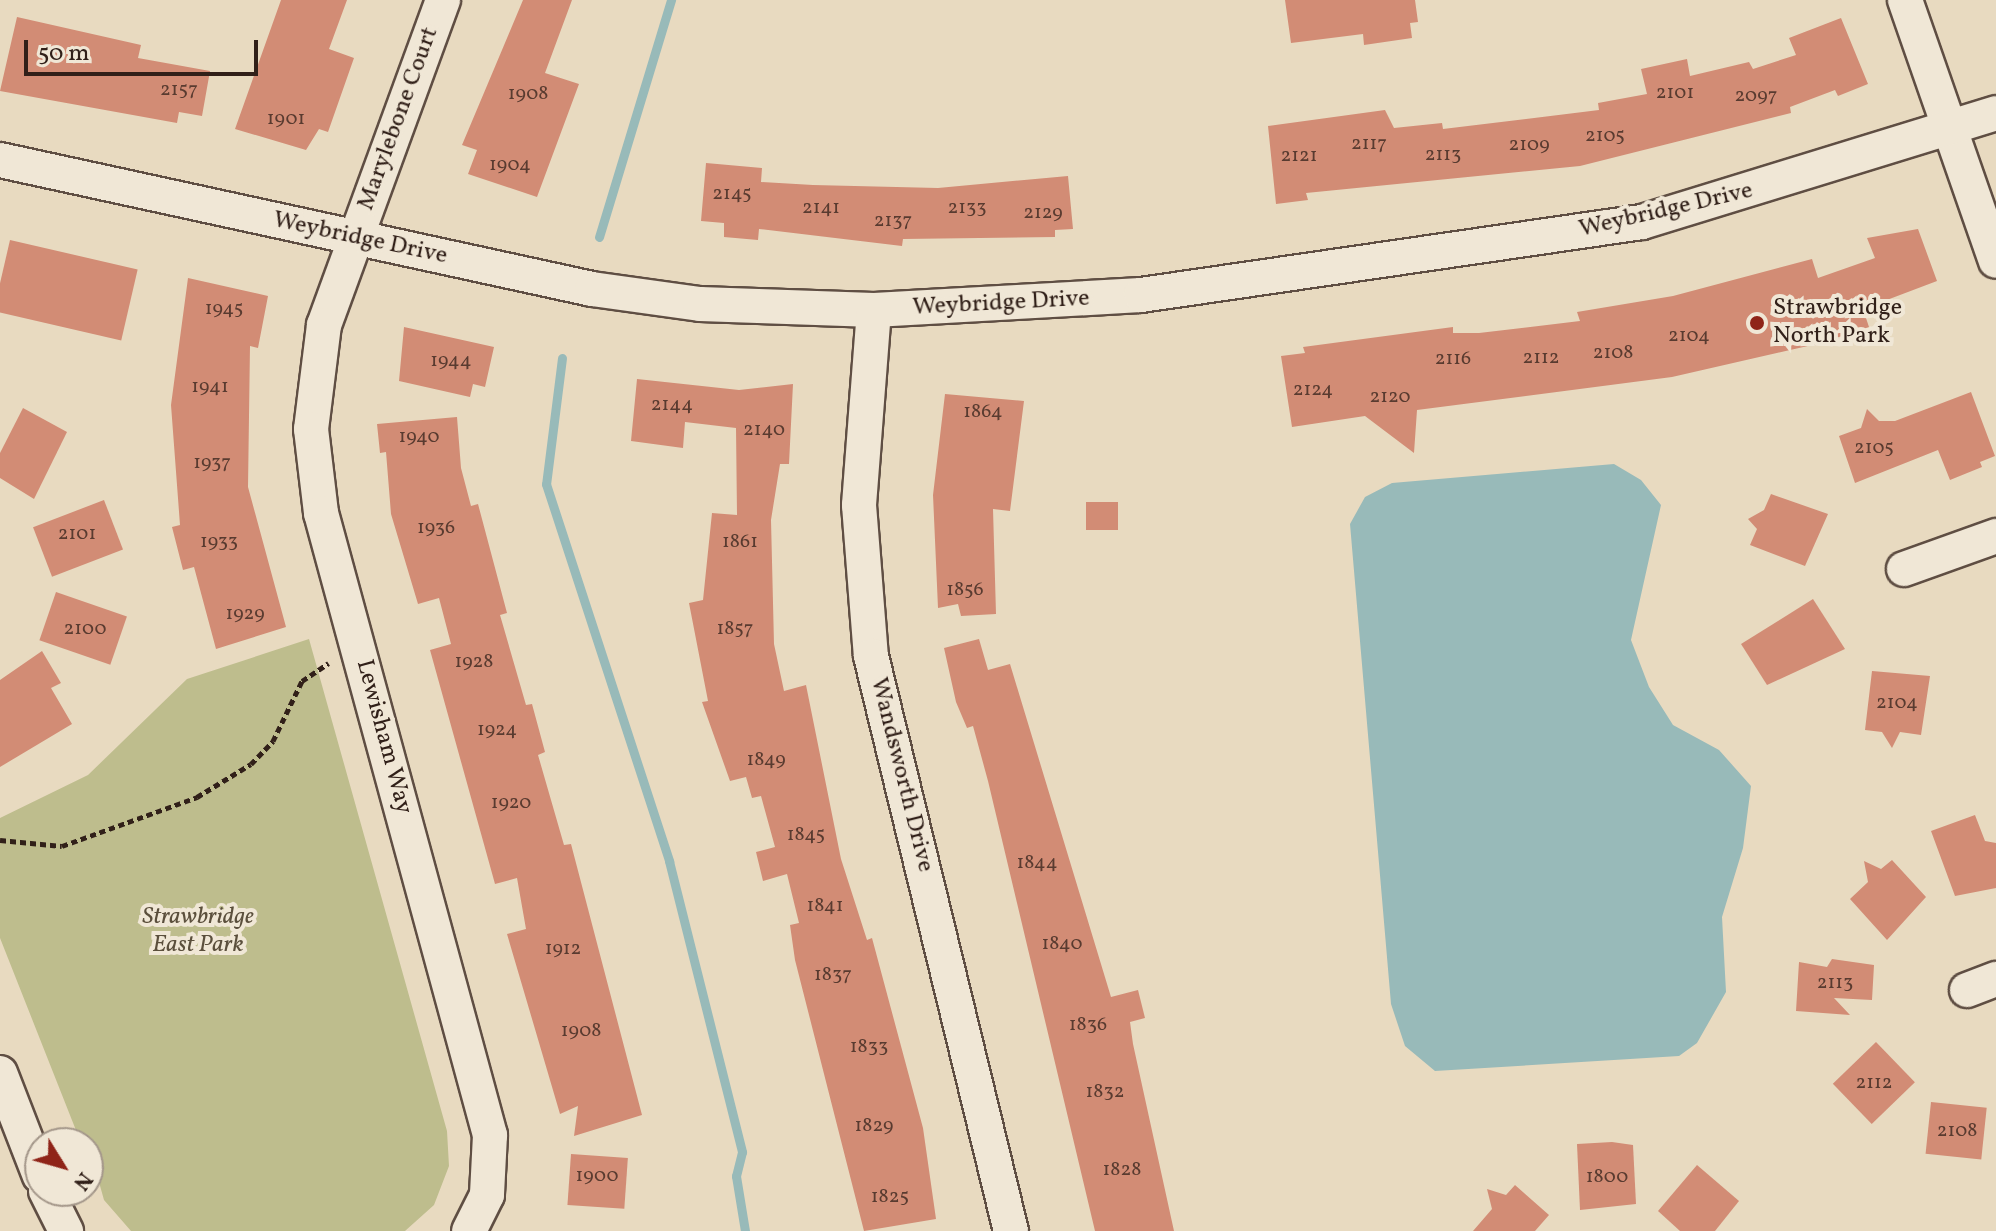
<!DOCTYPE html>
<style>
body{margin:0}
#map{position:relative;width:1996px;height:1231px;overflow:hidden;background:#e8dac0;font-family:Vollkorn,serif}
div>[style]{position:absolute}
.green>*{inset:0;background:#bebd8d}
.water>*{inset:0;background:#98bab9}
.stream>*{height:9px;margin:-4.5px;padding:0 4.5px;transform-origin:4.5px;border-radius:4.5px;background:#98bab9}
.building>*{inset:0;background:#d28c75;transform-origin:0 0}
.path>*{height:5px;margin-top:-2.5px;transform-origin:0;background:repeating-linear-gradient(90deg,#312019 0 6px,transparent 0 10px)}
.roads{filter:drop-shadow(2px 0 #5f4e43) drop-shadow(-2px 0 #5f4e43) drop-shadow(0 2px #5f4e43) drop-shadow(0 -2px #5f4e43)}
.minor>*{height:34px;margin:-17px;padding:0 17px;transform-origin:17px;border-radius:17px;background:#f0e7d6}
.dots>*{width:22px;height:22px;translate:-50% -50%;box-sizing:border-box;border:4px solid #f0e7d6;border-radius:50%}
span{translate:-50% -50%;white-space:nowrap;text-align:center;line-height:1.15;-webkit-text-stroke:8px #f0e7d6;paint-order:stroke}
.number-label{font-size:20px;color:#593b30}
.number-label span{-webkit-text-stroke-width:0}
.street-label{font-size:24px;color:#312019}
.poi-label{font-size:24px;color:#312019}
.left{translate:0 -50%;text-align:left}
.park-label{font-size:24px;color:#5b4f3c;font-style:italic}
.north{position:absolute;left:24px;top:1127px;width:80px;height:80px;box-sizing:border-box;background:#f0e7d6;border:2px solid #a4978a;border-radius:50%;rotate:127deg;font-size:22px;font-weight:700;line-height:32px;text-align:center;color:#312019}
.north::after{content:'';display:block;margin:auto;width:28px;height:36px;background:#8f2418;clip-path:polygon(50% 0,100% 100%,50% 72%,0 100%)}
.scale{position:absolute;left:24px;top:40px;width:234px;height:36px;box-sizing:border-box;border:4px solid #312019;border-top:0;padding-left:10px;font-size:24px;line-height:28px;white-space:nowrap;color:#312019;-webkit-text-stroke:6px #f0e7d6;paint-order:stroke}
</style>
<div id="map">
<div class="green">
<i style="clip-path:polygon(309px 639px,447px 1131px,449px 1166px,434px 1205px,405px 1231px,131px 1231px,104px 1200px,88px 1143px,81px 1143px,0 938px,0 818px,88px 775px,187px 679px)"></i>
</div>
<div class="water">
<i style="clip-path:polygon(1614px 464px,1641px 480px,1661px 505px,1631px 640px,1649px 687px,1673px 725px,1719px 750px,1751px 786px,1743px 848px,1722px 917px,1726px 992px,1697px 1043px,1679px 1056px,1435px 1071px,1405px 1046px,1391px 1004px,1350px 524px,1365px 497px,1392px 483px)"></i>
</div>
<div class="stream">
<i style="left:599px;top:237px;width:248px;rotate:-73.1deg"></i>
<i style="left:562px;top:358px;width:127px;rotate:97.2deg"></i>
<i style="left:546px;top:484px;width:397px;rotate:71.9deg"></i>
<i style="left:669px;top:861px;width:300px;rotate:75.9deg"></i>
<i style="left:742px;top:1152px;width:25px;rotate:104deg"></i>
<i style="left:736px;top:1176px;width:56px;rotate:80.7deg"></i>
</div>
<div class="building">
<i style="clip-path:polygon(281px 0,347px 0,329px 49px,354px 58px,328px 132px,319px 129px,306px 150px,235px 129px)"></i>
<i style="clip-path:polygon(523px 0,572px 0,545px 73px,579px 84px,537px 197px,468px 174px,477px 150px,462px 145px)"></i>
<i style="clip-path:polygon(1285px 0,1415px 0,1418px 22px,1410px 23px,1412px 38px,1364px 45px,1363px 34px,1291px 43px)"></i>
<i style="clip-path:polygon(17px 17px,141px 45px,138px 58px,210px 71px,202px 116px,179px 112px,177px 123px,0 91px)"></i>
<i style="clip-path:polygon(1841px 18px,1868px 84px,1838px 96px,1835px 90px,1790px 107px,1791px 113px,1580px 166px,1306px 193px,1308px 200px,1276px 204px,1268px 126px,1385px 110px,1394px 128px,1442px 123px,1443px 129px,1599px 110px,1598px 103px,1647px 94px,1641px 69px,1687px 59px,1690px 76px,1749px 62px,1753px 69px,1796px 55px,1789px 38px)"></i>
<i style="clip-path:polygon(706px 163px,762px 168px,761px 182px,813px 185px,938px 188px,1068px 176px,1073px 229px,1055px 230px,1055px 237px,903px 239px,902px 246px,759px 229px,758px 240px,724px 237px,724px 223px,701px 221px)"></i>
<i style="clip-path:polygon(1918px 229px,1937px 281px,1863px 309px,1869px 327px,1821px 343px,1672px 377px,1417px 410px,1414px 453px,1365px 416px,1292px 427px,1281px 356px,1305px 353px,1303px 347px,1453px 327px,1453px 333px,1479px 333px,1580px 321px,1577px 312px,1673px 296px,1812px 259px,1818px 278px,1875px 258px,1867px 238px)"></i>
<i style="left:10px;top:240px;width:131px;height:73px;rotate:13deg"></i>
<i style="clip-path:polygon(188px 278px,268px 296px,258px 348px,250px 346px,248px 487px,286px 627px,216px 649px,194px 567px,183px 570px,172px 527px,180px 525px,171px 405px)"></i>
<i style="clip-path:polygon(404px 327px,494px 347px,485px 387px,473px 384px,470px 397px,399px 381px)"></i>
<i style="clip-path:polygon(637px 379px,739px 390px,793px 384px,789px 464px,780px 464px,771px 520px,774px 644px,784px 691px,806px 685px,841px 859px,867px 940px,872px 938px,923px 1128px,936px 1219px,864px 1231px,795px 960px,790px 925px,799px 923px,787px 874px,763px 881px,756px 852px,775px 847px,761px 796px,752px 798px,746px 777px,730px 781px,702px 702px,708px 701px,689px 603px,703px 600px,712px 513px,737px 515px,736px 428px,685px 422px,683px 448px,631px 441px)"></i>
<i style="clip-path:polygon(1971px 392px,1995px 456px,1980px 462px,1982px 467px,1950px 480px,1938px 450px,1855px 483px,1839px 436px,1861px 428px,1867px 409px,1879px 421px,1895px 421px)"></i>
<i style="clip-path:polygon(945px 394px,1024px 401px,1010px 511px,993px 509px,996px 614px,961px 616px,958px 604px,938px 608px,933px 495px)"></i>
<i style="clip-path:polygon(23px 408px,67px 432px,34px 499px,0 478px,0 453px)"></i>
<i style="clip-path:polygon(457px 417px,461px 468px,471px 506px,478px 504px,507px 613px,500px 615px,526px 705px,532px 704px,545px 752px,538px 755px,564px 845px,571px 844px,642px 1115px,574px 1136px,578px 1106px,560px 1114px,507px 934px,526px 929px,517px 878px,495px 884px,430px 650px,451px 644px,439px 598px,418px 604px,391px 514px,386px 452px,380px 453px,377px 424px)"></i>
<i style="clip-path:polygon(1771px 494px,1828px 514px,1805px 566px,1750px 545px,1757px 529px,1748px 519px,1764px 510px)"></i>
<i style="left:104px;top:500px;width:53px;height:76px;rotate:69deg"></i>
<i style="left:1118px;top:502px;width:28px;height:32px;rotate:90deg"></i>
<i style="left:56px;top:592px;width:75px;height:51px;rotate:19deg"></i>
<i style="clip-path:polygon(1813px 599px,1845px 649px,1767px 685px,1741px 644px)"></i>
<i style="clip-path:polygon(979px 639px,988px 670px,1010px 664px,1111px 997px,1138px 990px,1145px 1018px,1130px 1022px,1133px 1044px,1174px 1231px,1095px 1231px,988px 781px,973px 726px,967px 728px,956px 702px,944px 648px)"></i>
<i style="clip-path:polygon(42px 651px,61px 683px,51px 688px,72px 724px,0 767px,0 680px)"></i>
<i style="clip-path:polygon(1872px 671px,1930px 676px,1921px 735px,1900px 732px,1892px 748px,1882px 732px,1865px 730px)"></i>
<i style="clip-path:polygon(1975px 815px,1985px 841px,1996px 843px,1996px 888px,1955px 896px,1931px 831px)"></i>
<i style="clip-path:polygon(1892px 860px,1926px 897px,1887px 940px,1850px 899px,1868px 882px,1864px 861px,1881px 869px)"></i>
<i style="clip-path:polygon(1832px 959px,1874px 965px,1872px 1000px,1834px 998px,1850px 1015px,1796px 1011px,1799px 962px,1827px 967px)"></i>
<i style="left:1876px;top:1042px;width:56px;height:60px;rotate:46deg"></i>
<i style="left:1931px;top:1102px;width:56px;height:52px;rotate:6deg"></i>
<i style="clip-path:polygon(1612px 1142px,1633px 1145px,1636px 1204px,1580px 1210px,1577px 1144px)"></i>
<i style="left:571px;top:1154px;width:57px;height:51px;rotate:4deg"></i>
<i style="clip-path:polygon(1697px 1165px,1739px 1201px,1715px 1231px,1680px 1231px,1658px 1211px)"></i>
<i style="clip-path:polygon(1515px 1185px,1549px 1215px,1535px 1231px,1473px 1231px,1492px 1209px,1487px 1189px,1506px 1195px)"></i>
</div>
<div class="path">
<i style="left:0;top:840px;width:62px;rotate:5.5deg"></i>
<i style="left:62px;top:846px;width:144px;rotate:-19.9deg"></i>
<i style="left:197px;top:797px;width:63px;rotate:-31.4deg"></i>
<i style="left:251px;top:764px;width:32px;rotate:-46deg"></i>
<i style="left:273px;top:741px;width:67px;rotate:-64.2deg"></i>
<i style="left:302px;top:681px;width:32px;rotate:-34deg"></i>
</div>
<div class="roads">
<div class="minor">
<i style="left:443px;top:0;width:346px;rotate:110.1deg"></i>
<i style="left:324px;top:325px;width:105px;rotate:97.1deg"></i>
<i style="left:311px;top:429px;width:85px;rotate:83.2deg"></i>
<i style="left:321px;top:513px;width:645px;rotate:74.8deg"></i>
<i style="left:490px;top:1135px;width:60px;rotate:92.9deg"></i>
<i style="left:487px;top:1195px;width:40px;rotate:116.6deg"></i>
<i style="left:1905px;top:0;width:276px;rotate:70.8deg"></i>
<i style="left:0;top:160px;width:606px;rotate:12.29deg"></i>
<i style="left:592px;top:289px;width:109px;rotate:7.9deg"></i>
<i style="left:700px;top:304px;width:174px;rotate:2deg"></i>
<i style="left:874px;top:310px;width:267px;rotate:-3.2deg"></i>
<i style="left:1141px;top:295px;width:506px;rotate:-8.29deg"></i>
<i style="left:1642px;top:222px;width:370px;rotate:-17.1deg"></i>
<i style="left:874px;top:310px;width:196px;rotate:94.4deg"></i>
<i style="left:859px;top:505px;width:151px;rotate:85.5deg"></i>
<i style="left:871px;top:656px;width:592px;rotate:76.32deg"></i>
<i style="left:1904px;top:569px;width:98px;rotate:-19.7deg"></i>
<i style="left:1967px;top:990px;width:31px;rotate:-21deg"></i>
<i style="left:0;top:1073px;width:110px;rotate:68.8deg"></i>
<i style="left:46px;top:1191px;width:45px;rotate:63.4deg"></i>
</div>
</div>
<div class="dots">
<i style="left:1757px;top:323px;background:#8f2418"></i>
</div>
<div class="number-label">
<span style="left:179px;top:90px">2157</span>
<span style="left:1675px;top:93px">2101</span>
<span style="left:528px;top:94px">1908</span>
<span style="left:1756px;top:96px">2097</span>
<span style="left:286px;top:119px">1901</span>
<span style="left:1605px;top:136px">2105</span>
<span style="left:1369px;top:144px">2117</span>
<span style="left:1529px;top:145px">2109</span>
<span style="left:1443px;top:155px">2113</span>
<span style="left:1299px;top:156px">2121</span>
<span style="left:510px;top:165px">1904</span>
<span style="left:732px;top:194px">2145</span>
<span style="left:821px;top:208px">2141</span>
<span style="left:967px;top:208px">2133</span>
<span style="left:1043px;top:213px">2129</span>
<span style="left:893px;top:221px">2137</span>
<span style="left:224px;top:309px">1945</span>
<span style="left:1689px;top:336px">2104</span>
<span style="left:1613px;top:353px">2108</span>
<span style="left:1541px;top:358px">2112</span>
<span style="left:1453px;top:359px">2116</span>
<span style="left:451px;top:361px">1944</span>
<span style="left:210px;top:387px">1941</span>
<span style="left:1313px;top:390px">2124</span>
<span style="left:1390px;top:397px">2120</span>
<span style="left:672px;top:405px">2144</span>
<span style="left:983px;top:412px">1864</span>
<span style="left:764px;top:430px">2140</span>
<span style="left:419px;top:437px">1940</span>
<span style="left:1874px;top:448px">2105</span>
<span style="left:212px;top:463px">1937</span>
<span style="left:436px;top:528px">1936</span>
<span style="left:77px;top:534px">2101</span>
<span style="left:219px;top:542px">1933</span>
<span style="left:740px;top:542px">1861</span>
<span style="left:965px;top:590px">1856</span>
<span style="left:245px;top:614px">1929</span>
<span style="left:85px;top:629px">2100</span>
<span style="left:735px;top:629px">1857</span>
<span style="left:474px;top:662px">1928</span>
<span style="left:1897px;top:703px">2104</span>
<span style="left:497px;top:730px">1924</span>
<span style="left:766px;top:760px">1849</span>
<span style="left:511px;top:803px">1920</span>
<span style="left:806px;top:835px">1845</span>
<span style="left:1037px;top:863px">1844</span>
<span style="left:825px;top:906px">1841</span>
<span style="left:1062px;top:944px">1840</span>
<span style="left:563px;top:949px">1912</span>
<span style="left:833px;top:975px">1837</span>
<span style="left:1835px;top:983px">2113</span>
<span style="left:1088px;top:1025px">1836</span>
<span style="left:581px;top:1031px">1908</span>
<span style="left:869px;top:1047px">1833</span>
<span style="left:1874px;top:1083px">2112</span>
<span style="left:1105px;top:1092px">1832</span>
<span style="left:874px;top:1126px">1829</span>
<span style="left:1957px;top:1131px">2108</span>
<span style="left:1122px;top:1170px">1828</span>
<span style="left:597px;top:1176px">1900</span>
<span style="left:1607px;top:1177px">1800</span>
<span style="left:890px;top:1197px">1825</span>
</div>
<div class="street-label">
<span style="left:399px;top:119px;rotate:-70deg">Marylebone Court</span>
<span style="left:1666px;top:211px;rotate:-13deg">Weybridge Drive</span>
<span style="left:360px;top:239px;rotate:12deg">Weybridge Drive</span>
<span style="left:1001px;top:304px;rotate:-3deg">Weybridge Drive</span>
<span style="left:383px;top:737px;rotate:75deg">Lewisham Way</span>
<span style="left:901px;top:775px;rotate:76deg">Wandsworth Drive</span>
</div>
<div class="poi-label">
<span class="left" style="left:1773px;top:323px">Strawbridge<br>North Park</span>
</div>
<div class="park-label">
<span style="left:198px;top:932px">Strawbridge<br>East Park</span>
</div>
<div class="north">N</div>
<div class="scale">50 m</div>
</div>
